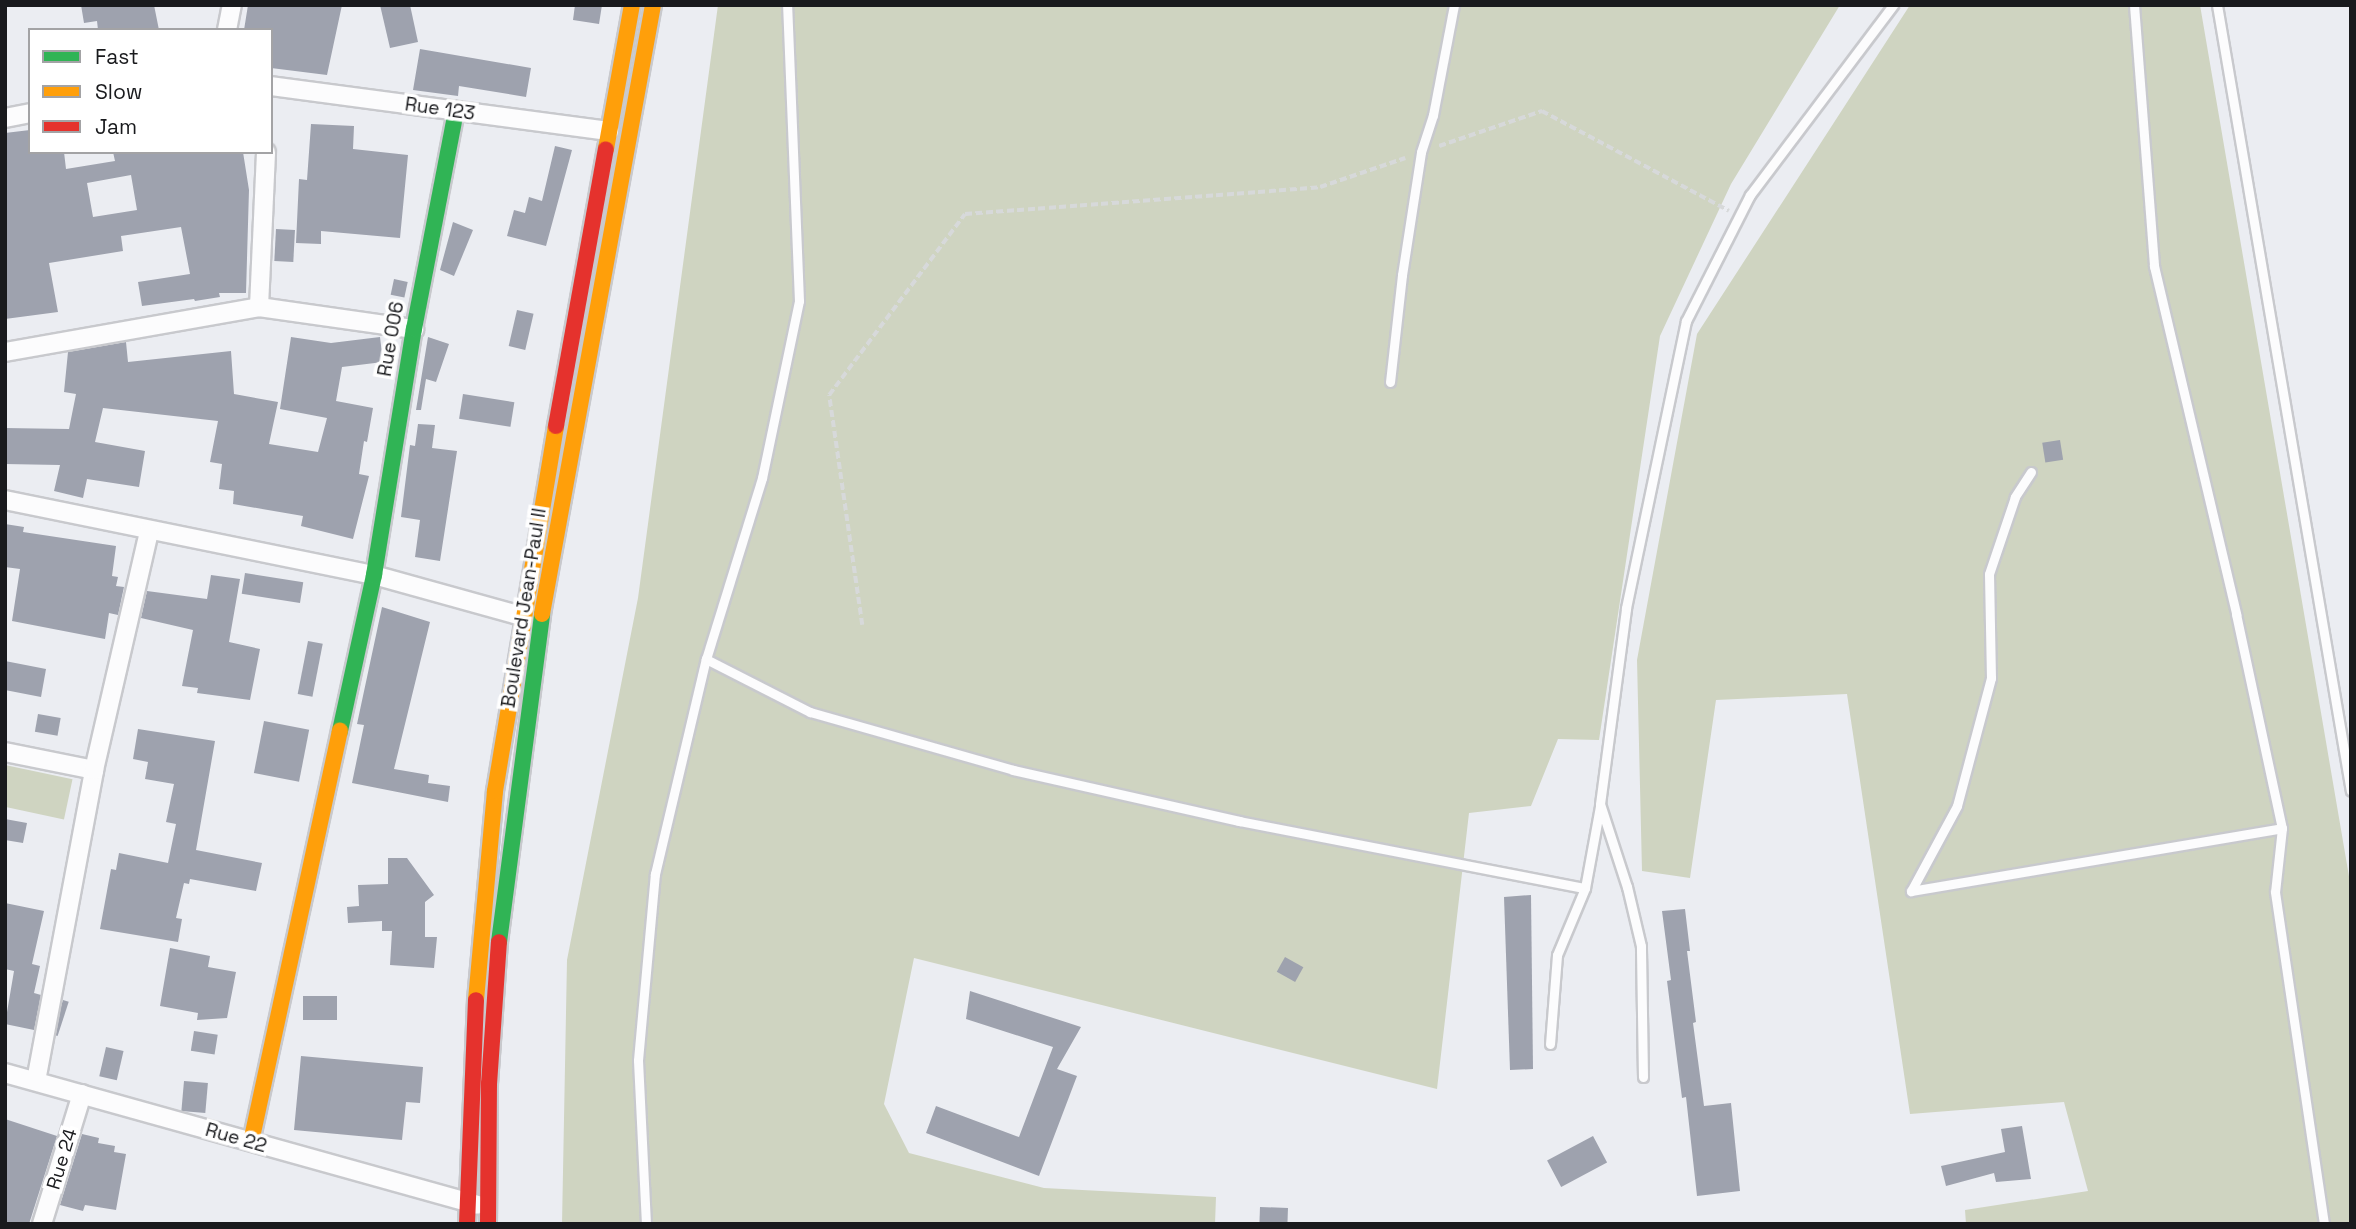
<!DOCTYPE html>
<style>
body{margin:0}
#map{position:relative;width:2356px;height:1229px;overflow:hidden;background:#ebedf2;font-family:"Space Grotesk",sans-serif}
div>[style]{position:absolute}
.green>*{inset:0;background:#cfd4c1;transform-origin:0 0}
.building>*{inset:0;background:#9ea2ae;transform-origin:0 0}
.path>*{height:3.5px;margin-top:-1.75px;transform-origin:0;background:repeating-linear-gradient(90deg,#d7d9da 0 7px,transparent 0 10.5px)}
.roads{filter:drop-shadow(2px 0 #c8c9cd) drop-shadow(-2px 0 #c8c9cd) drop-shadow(0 2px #c8c9cd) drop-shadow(0 -2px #c8c9cd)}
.lane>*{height:9px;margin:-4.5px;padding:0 4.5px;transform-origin:4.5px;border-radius:4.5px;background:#fcfcfd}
.street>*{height:18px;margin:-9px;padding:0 9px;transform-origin:9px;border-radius:9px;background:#fcfcfd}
.fast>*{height:16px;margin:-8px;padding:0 8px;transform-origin:8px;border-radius:8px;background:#30b455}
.slow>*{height:16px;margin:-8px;padding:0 8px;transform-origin:8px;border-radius:8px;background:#ff9f0a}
.jam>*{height:16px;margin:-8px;padding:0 8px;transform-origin:8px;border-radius:8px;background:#e5322d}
span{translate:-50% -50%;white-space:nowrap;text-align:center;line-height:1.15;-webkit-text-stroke:7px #fff;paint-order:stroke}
.street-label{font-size:19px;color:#191a1d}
.frame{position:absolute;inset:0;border:7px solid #191a1d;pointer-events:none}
.legend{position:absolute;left:28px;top:28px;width:245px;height:126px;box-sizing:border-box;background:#fff;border:2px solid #a3a3a5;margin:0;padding:9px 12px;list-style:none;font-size:21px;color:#191a1d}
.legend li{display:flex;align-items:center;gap:14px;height:35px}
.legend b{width:35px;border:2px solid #a3a3a5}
</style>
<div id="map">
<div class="green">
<i style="clip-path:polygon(718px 5px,1840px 5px,1731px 184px,1660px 336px,1599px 740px,1558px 739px,1531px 806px,1469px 813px,1437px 1089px,914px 958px,884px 1104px,909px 1153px,1044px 1188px,1216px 1197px,1215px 1224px,562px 1224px,567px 960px,638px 598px)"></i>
<i style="clip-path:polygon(1910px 5px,2200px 5px,2351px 888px,2351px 1224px,1966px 1224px,1965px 1210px,2088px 1191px,2064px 1102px,1910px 1114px,1847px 694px,1716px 700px,1690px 878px,1642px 871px,1637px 660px,1697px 334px)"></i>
<i style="left:5px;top:765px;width:69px;height:41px;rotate:12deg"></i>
</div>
<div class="building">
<i style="clip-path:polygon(81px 5px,154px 5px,159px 30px,98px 30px,97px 21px,84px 23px)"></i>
<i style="clip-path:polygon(248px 5px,342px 5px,327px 75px,271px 68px,271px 30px,244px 30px)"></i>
<i style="clip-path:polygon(380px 5px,410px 5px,418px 42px,390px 48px)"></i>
<i style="clip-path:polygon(575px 5px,602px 5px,599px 24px,573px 20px)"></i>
<i style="clip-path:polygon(420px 49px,531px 68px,526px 97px,459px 86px,458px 96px,413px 90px)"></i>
<i style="clip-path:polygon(311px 124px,354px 126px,353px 149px,408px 155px,400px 238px,321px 231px,321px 244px,296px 243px,299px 179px,307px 180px)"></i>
<i style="clip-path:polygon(evenodd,30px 130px,30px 152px,64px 152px,66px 169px,115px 161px,113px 152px,243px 152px,249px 190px,246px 293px,219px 293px,220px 297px,195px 301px,194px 299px,142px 306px,138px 282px,190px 274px,181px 227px,121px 236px,123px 251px,49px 263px,58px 312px,5px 319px,5px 133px,30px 130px,131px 175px,137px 210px,93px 217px,87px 183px,131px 175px)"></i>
<i style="clip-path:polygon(555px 146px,572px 150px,546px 246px,507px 236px,514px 210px,525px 213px,529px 197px,542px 201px)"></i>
<i style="clip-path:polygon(453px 222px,473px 230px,454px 276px,440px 270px)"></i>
<i style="left:276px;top:229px;width:19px;height:32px;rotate:3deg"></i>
<i style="left:394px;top:279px;width:14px;height:16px;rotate:12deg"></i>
<i style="left:517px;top:310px;width:17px;height:37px;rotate:13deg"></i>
<i style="clip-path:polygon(291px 337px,331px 343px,380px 337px,383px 362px,342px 367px,336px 401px,373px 408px,367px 442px,364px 441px,359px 474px,369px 476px,353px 539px,301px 526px,303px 516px,233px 504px,234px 491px,219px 489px,222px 464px,210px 462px,218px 421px,103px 408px,95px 442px,145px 451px,139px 487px,87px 479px,83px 498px,54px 491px,60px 465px,5px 464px,5px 428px,69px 429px,76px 394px,64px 392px,68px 352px,126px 342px,128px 362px,231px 351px,234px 394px,278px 402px,269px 444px,318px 452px,327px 418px,280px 409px)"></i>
<i style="clip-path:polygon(428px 337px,449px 344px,436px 382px,426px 379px,421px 410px,416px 410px)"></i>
<i style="left:463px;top:394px;width:52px;height:25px;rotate:9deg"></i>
<i style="clip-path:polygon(418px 424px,435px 425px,432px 448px,457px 451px,440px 561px,415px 557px,420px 520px,401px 517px,410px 445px,415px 446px)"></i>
<i style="left:2060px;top:440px;width:20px;height:18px;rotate:81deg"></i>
<i style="clip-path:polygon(5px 524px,24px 527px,23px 532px,116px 546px,112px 576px,118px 577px,116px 586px,124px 587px,118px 615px,109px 613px,105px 639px,12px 621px,20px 569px,5px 567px)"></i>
<i style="left:245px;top:573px;width:59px;height:21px;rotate:9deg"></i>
<i style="clip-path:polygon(211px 575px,240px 579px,229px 642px,260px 649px,250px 700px,197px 693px,198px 688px,182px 686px,193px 630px,141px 618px,147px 591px,207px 599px)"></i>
<i style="clip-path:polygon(382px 607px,430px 622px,394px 769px,429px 775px,428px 783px,450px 786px,448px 802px,352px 783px,364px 725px,357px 724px)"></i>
<i style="left:308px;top:641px;width:15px;height:54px;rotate:11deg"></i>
<i style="clip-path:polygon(5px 661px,46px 669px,41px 697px,5px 690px)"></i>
<i style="left:38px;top:714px;width:23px;height:18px;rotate:10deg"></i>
<i style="left:264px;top:721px;width:46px;height:53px;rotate:11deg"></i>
<i style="clip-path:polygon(138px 729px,215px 741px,196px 850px,262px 863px,256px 891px,190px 879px,189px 884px,184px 883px,176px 918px,182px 919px,178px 942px,100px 929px,111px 869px,116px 870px,119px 853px,168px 863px,176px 824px,166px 822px,174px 784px,145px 779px,148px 762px,133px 759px)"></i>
<i style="clip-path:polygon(5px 819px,27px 823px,23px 843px,5px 840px)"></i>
<i style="clip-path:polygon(388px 858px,407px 858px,434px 895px,425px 902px,425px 937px,437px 937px,434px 968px,390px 965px,392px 931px,382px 931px,382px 921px,348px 923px,347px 907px,359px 906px,358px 885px,388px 884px)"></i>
<i style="clip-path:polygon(1531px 895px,1533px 1069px,1510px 1070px,1504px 897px)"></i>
<i style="clip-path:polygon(5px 903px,44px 911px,32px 964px,40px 966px,34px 993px,41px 995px,34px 1030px,5px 1024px,14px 971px,5px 969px)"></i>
<i style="clip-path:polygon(1685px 909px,1690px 951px,1687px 951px,1696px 1022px,1693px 1023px,1704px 1106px,1731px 1103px,1740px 1191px,1697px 1196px,1686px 1097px,1682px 1098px,1667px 981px,1671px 980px,1662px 911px)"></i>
<i style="clip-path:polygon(170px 948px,210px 956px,208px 967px,236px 972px,227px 1018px,197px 1020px,198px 1013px,160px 1006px)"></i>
<i style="left:1285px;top:957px;width:21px;height:17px;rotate:29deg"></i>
<i style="clip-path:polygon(970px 991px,1081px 1027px,1057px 1069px,1077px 1076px,1039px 1176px,926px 1133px,936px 1106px,1019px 1137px,1053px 1047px,966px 1019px)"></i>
<i style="left:303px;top:996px;width:34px;height:24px"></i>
<i style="left:63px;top:1000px;width:6px;height:36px;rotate:18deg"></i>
<i style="left:194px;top:1031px;width:24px;height:20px;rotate:9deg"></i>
<i style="left:106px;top:1047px;width:18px;height:30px;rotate:13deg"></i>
<i style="clip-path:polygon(301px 1056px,423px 1067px,420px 1103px,406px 1102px,402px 1140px,294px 1130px)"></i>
<i style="left:184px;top:1081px;width:24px;height:30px;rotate:5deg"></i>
<i style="clip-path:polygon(5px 1119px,57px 1136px,29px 1224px,5px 1224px)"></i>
<i style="clip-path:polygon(2022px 1126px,2031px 1179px,1996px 1182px,1994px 1173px,1946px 1186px,1941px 1166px,2005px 1152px,2001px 1129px)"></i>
<i style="clip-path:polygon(82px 1134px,99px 1138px,98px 1143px,115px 1146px,114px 1152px,126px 1154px,116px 1210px,85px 1205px,83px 1211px,60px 1205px)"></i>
<i style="left:1593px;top:1136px;width:30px;height:52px;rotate:62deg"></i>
<i style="left:1260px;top:1207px;width:28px;height:17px;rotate:2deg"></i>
</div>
<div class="path">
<i style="left:1439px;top:146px;width:109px;rotate:-18.8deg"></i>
<i style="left:1542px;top:111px;width:212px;rotate:28.1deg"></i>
<i style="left:862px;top:625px;width:232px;rotate:-98.2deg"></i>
<i style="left:829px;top:395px;width:226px;rotate:-53.1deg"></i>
<i style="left:965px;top:214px;width:356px;rotate:-4.3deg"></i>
<i style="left:1320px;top:187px;width:90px;rotate:-18.8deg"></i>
</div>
<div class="roads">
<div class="lane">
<i style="left:2134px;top:5px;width:262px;rotate:85.6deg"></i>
<i style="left:2154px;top:266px;width:358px;rotate:76.7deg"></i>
<i style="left:2236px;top:614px;width:219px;rotate:77.9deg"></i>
<i style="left:2282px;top:828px;width:64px;rotate:96.2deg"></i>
<i style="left:2275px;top:892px;width:336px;rotate:81.6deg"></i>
<i style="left:2217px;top:5px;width:797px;rotate:80.33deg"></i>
<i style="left:1390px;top:382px;width:108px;rotate:-83.6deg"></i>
<i style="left:1402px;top:275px;width:124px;rotate:-81.2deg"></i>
<i style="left:1421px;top:152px;width:39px;rotate:-72deg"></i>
<i style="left:1433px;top:115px;width:112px;rotate:-79.2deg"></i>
<i style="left:2031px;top:472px;width:30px;rotate:123deg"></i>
<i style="left:2015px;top:497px;width:81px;rotate:108.7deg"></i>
<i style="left:1989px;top:574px;width:104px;rotate:88.9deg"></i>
<i style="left:1991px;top:678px;width:132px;rotate:104.9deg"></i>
<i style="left:1957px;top:806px;width:97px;rotate:118.4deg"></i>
<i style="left:1911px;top:891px;width:376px;rotate:-9.6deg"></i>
<i style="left:706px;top:659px;width:117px;rotate:27deg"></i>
<i style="left:810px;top:712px;width:211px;rotate:15.9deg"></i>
<i style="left:1013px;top:770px;width:232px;rotate:12.7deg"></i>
<i style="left:1239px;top:821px;width:352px;rotate:11deg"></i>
<i style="left:1550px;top:1044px;width:89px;rotate:-85.5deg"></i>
<i style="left:1557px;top:955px;width:73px;rotate:-67.3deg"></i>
<i style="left:1585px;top:888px;width:83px;rotate:-79.6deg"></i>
<i style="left:1643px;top:1077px;width:131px;rotate:-90.9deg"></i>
<i style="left:1641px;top:946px;width:61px;rotate:-103.3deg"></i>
<i style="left:1627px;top:887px;width:87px;rotate:-108deg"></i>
<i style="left:1600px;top:804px;width:198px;rotate:-82.4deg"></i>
<i style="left:1626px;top:608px;width:293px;rotate:-78.2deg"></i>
<i style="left:1686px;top:321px;width:141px;rotate:-63.1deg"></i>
<i style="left:1750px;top:195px;width:238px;rotate:-53deg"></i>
<i style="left:646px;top:1224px;width:164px;rotate:-92.8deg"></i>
<i style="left:638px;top:1060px;width:187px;rotate:-84.8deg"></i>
<i style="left:655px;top:874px;width:221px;rotate:-76.7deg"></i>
<i style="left:706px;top:659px;width:189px;rotate:-72.8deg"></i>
<i style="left:762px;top:478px;width:181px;rotate:-78.2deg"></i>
<i style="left:799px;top:301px;width:296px;rotate:-92.3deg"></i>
</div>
<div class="street">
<i style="left:227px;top:30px;width:25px;rotate:-79deg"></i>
<i style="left:271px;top:86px;width:341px;rotate:7.6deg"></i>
<i style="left:5px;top:118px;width:25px;rotate:-11deg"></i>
<i style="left:259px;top:307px;width:155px;rotate:-87.4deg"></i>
<i style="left:5px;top:352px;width:258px;rotate:-10deg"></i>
<i style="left:259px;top:307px;width:157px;rotate:8.1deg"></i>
<i style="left:5px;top:500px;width:377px;rotate:11.5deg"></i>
<i style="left:374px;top:575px;width:154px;rotate:15.5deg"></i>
<i style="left:5px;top:752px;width:91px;rotate:11.4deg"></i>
<i style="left:5px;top:1073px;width:490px;rotate:15.6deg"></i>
<i style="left:36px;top:1081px;width:316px;rotate:-79.4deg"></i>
<i style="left:94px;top:770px;width:245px;rotate:-77deg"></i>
<i style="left:42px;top:1224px;width:136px;rotate:-72.9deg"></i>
</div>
<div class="fast">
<i style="left:340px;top:731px;width:160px;rotate:-77.7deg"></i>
<i style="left:374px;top:575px;width:249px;rotate:-80.8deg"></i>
<i style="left:414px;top:329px;width:222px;rotate:-79.1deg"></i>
<i style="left:499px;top:942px;width:331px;rotate:-82.5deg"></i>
</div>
<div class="slow">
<i style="left:606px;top:149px;width:146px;rotate:-79.8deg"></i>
<i style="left:542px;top:614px;width:619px;rotate:-79.67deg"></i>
<i style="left:476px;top:1000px;width:210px;rotate:-84.8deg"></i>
<i style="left:495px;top:791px;width:370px;rotate:-80.5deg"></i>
<i style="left:251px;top:1142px;width:421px;rotate:-77.8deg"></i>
</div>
<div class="jam">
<i style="left:556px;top:426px;width:281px;rotate:-79.8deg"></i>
<i style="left:467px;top:1224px;width:224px;rotate:-87.7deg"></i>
<i style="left:488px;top:1224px;width:140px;rotate:-89.6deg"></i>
<i style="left:489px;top:1084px;width:142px;rotate:-86deg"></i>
</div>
</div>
<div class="street-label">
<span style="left:440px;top:109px;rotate:8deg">Rue 123</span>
<span style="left:391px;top:339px;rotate:-80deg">Rue 006</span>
<span style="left:524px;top:608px;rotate:-81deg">Boulevard Jean-Paul II</span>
<span style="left:236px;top:1138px;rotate:16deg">Rue 22</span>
<span style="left:62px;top:1159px;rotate:-73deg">Rue 24</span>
</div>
<div class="frame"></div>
<ul class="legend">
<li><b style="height:9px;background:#30b455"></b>Fast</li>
<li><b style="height:9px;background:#ff9f0a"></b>Slow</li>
<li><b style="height:9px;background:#e5322d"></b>Jam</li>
</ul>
</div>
